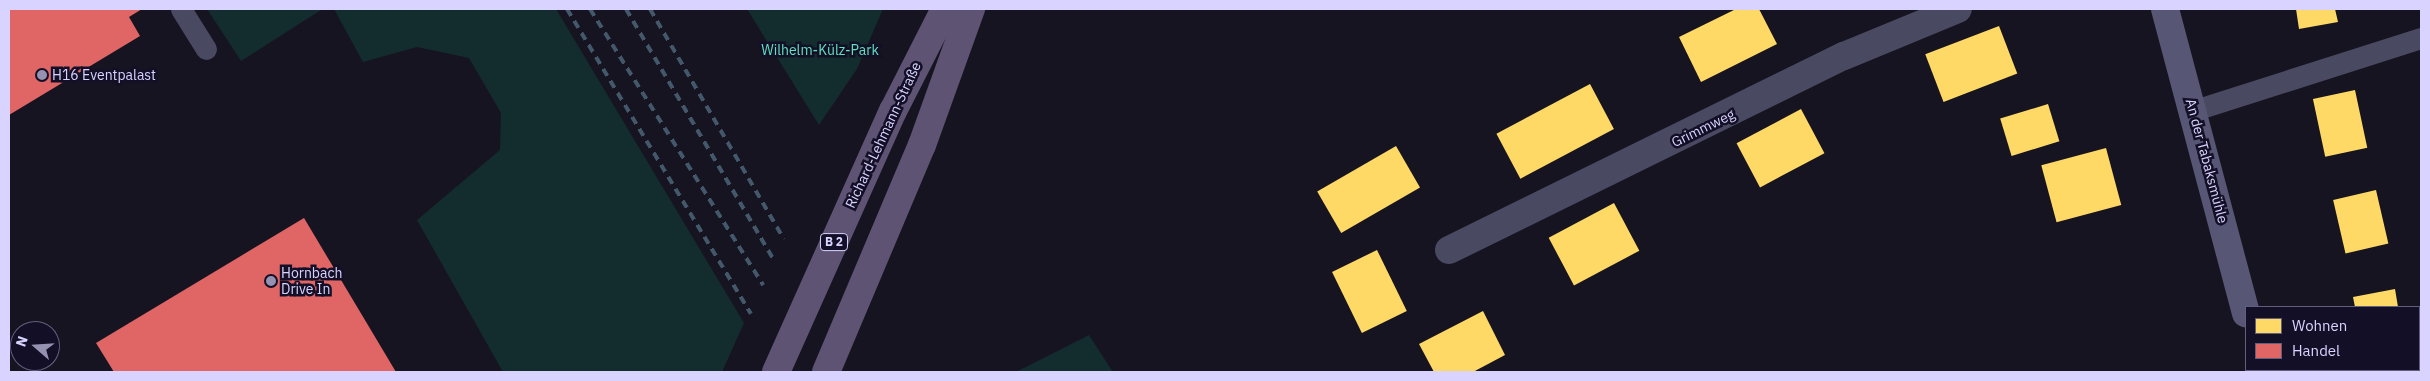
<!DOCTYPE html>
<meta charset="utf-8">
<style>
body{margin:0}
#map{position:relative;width:2430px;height:381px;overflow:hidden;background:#161421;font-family:"IBM Plex Sans",sans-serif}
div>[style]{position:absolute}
.green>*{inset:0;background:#132c2d}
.homes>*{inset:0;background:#ffd966;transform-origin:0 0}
.shops>*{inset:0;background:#e06666}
.service>*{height:21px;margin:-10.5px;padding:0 10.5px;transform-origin:10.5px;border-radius:10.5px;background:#4a4962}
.minor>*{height:28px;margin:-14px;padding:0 14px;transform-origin:14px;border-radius:14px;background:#4a4962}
.secondary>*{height:28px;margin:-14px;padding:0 14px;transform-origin:14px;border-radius:14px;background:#575674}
.primary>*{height:28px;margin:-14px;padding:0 14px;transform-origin:14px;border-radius:14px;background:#5e5373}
.rail>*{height:4px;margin-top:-2px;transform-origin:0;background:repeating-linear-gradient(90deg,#43596b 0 8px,transparent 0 14px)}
.primary-bridge>*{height:28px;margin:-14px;padding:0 14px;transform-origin:14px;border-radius:14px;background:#5e5373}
.dots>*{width:14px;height:14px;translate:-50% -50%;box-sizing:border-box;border:2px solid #130f26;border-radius:50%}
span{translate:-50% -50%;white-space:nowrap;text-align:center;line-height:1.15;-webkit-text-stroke:5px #130f26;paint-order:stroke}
.shield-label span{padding:1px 4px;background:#130f26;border:1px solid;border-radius:4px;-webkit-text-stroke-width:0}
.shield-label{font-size:12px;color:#d9d4ff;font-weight:700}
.park-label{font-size:14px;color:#5fe0c0}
.poi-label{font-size:14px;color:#d9d4ff}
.left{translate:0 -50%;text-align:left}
.street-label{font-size:14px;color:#d9d4ff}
.frame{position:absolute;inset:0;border:10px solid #d9d4ff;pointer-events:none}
.legend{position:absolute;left:2245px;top:306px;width:175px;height:65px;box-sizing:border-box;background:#130f26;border:1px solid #625e7d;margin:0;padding:6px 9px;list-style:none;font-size:15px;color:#d9d4ff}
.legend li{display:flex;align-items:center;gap:10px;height:25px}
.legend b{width:25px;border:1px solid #625e7d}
.north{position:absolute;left:10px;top:321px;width:50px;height:50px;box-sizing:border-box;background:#130f26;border:1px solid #625e7d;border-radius:50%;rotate:289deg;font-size:14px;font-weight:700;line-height:20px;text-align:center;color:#d9d4ff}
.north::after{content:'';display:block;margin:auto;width:18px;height:22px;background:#9591b1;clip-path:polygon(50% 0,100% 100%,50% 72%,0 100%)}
</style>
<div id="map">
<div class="green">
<i style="clip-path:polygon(207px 9px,320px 9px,321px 10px,241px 61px)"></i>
<i style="clip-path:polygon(334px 9px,556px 9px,744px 323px,722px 372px,503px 372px,417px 220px,500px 150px,501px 113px,469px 58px,417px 47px,363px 62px)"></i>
<i style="clip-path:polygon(747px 9px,883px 9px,857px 69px,819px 125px)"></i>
<i style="clip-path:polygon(1089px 335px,1113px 372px,1016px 372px)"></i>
</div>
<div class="homes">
<i style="clip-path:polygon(1736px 9px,1759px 9px,1777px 44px,1701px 82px,1679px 37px)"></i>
<i style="clip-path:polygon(2296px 9px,2335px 9px,2338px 22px,2299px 29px)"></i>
<i style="left:1999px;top:26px;width:51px;height:79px;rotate:69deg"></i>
<i style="left:1590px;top:84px;width:51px;height:106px;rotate:62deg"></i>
<i style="left:2355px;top:90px;width:59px;height:43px;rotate:78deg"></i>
<i style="left:2048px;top:104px;width:39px;height:50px;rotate:73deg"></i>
<i style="left:1801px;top:109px;width:50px;height:73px;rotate:62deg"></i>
<i style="left:1396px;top:146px;width:48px;height:91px;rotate:60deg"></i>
<i style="left:2106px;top:148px;width:59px;height:67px;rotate:75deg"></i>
<i style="left:2376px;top:190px;width:55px;height:44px;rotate:77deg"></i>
<i style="left:1614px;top:203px;width:54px;height:74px;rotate:62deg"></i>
<i style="left:1377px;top:250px;width:68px;height:50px;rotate:64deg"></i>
<i style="clip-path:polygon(2395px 289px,2398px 307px,2355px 307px,2353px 297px)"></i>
<i style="clip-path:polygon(1483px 311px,1505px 355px,1473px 372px,1434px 372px,1419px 344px)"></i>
</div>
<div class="shops">
<i style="clip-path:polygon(9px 9px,142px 9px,129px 17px,140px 36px,9px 115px)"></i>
<i style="clip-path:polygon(304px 218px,396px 372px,114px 372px,96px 343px)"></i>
</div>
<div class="service">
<i style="left:181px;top:9px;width:47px;rotate:58deg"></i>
<i style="left:2195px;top:110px;width:237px;rotate:-17.7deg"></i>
</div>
<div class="minor">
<i style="left:1449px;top:250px;width:440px;rotate:-26.2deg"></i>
<i style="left:1844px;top:56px;width:123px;rotate:-22.4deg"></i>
</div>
<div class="secondary">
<i style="left:2165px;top:9px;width:315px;rotate:75.1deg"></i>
<i style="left:2261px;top:370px;width:2px;rotate:90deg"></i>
</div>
<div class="primary">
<i style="left:893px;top:111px;width:114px;rotate:-63deg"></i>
<i style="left:922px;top:145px;width:145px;rotate:-70.2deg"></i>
</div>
<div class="rail">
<i style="left:567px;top:9px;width:356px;rotate:58.9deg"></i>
<i style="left:590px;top:9px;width:326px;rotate:57.9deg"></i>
<i style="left:626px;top:9px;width:291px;rotate:59.5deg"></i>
<i style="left:650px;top:9px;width:266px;rotate:59.8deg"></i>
</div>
<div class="primary-bridge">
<i style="left:776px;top:372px;width:286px;rotate:-65.9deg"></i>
<i style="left:826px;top:372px;width:246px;rotate:-67.1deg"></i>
</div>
<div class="dots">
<i style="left:42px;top:75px;background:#9591b1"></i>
<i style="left:271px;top:281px;background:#9591b1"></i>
</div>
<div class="shield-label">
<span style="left:834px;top:242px">B 2</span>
</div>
<div class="park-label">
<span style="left:820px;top:50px">Wilhelm-Külz-Park</span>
</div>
<div class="poi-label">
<span class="left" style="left:52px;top:75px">H16 Eventpalast</span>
<span class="left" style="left:281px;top:281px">Hornbach<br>Drive In</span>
</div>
<div class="street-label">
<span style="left:1703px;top:128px;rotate:-26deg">Grimmweg</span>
<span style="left:883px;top:135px;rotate:-65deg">Richard-Lehmann-Straße</span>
<span style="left:2207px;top:161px;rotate:75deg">An der Tabaksmühle</span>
</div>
<div class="frame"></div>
<ul class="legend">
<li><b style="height:14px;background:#ffd966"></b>Wohnen</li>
<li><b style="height:14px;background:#e06666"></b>Handel</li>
</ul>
<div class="north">N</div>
</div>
